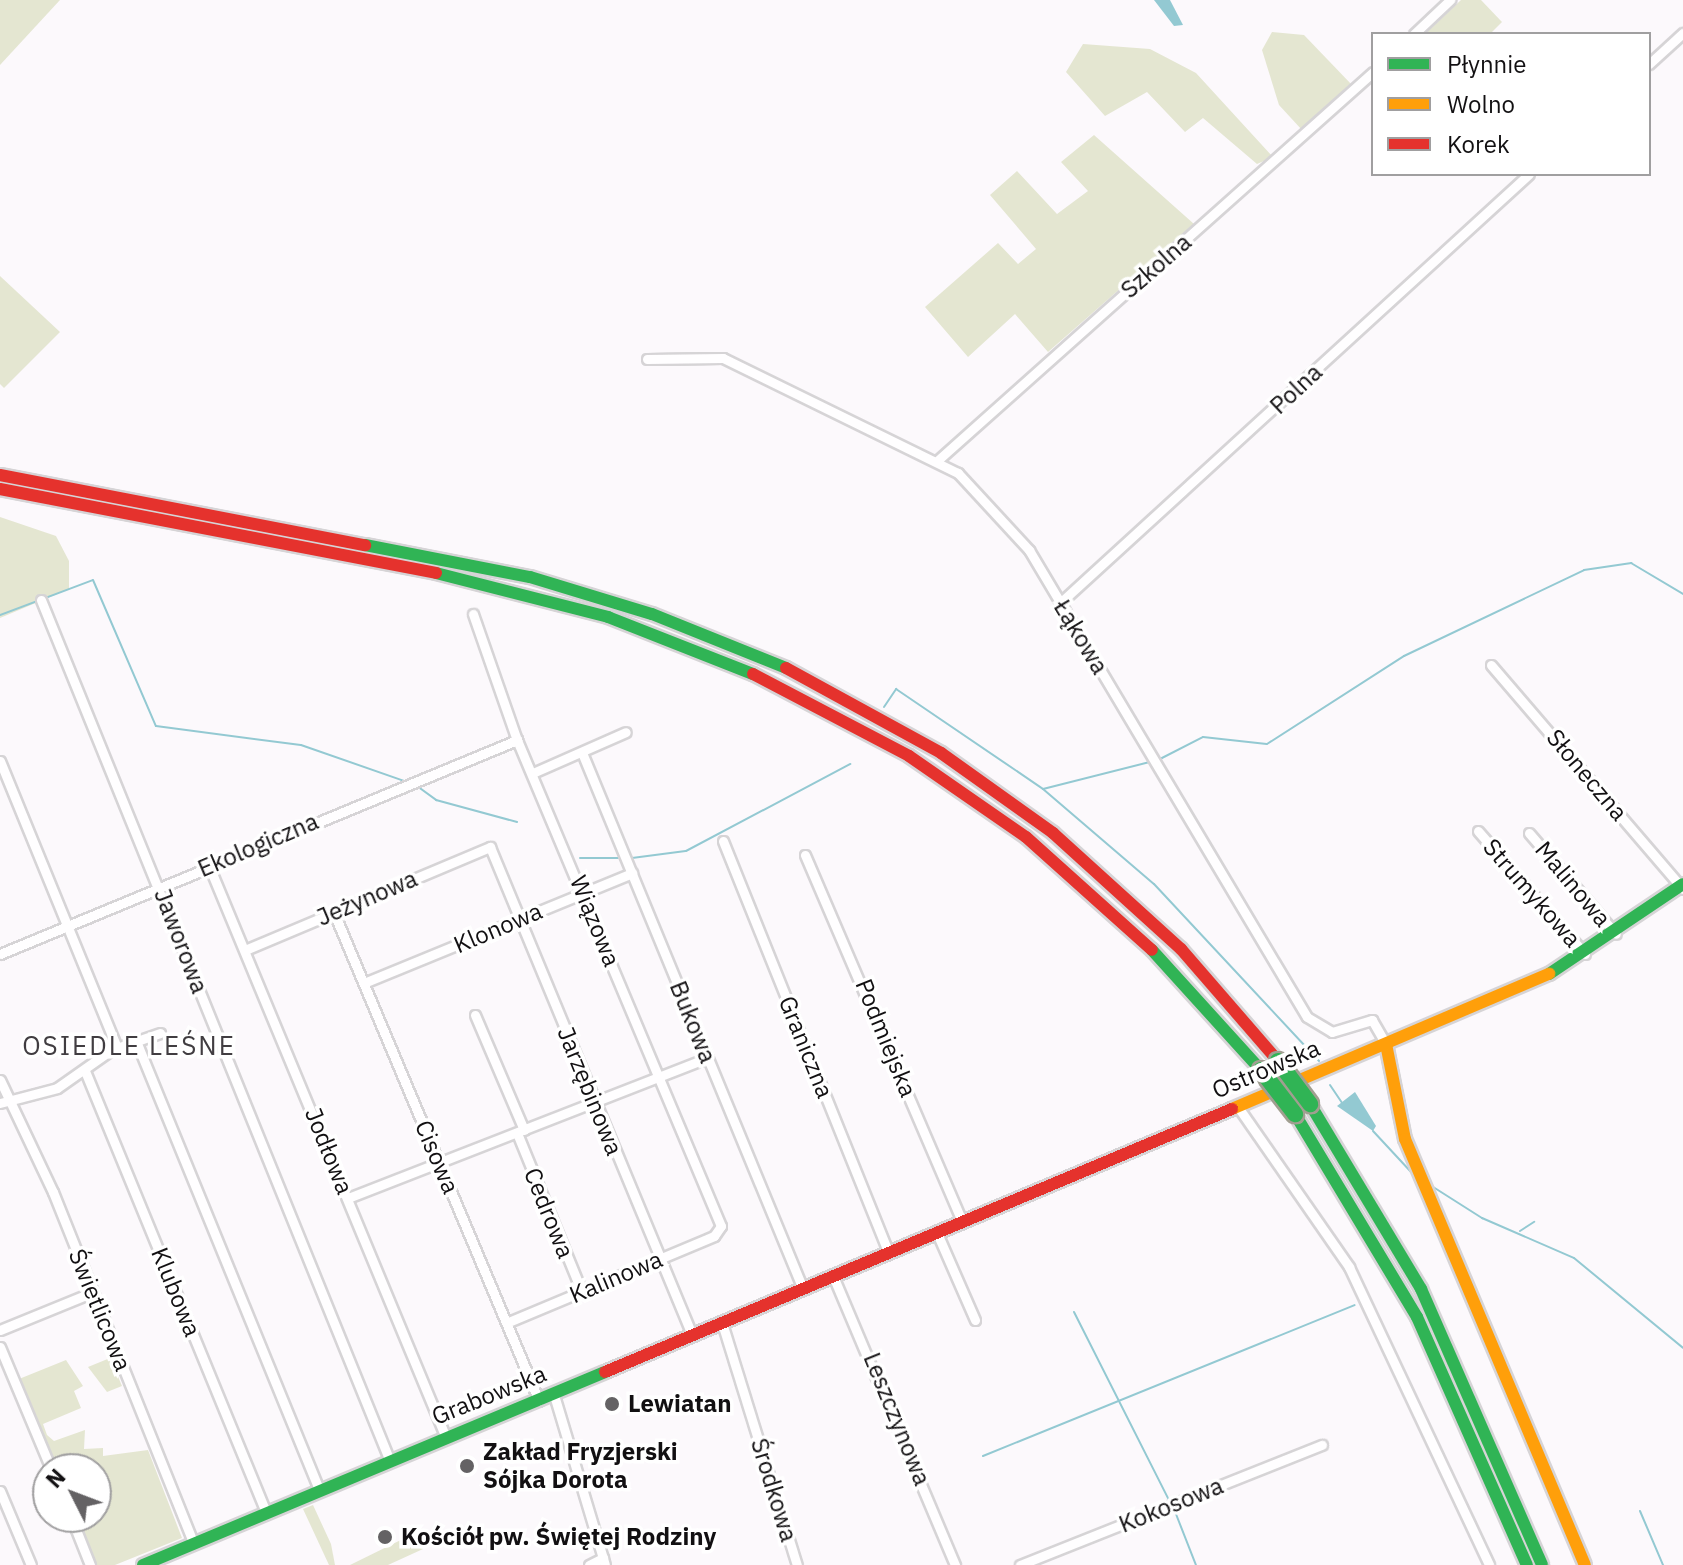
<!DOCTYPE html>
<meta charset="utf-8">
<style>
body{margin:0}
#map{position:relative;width:1683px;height:1565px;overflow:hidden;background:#fcf9fc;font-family:"IBM Plex Sans",sans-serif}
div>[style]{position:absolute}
.green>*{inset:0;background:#e4e6d1}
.water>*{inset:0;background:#93c9d2}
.stream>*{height:2px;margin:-1px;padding:0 1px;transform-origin:1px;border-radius:1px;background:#93c9d2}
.roads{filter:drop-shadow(2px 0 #d6d4d6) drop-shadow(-2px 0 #d6d4d6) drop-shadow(0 2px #d6d4d6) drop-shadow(0 -2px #d6d4d6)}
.street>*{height:9px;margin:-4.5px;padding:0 4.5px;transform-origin:4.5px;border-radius:4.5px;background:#fffeff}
.fast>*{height:12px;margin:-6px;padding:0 6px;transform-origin:6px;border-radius:6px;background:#30b455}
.slow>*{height:12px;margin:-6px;padding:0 6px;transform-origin:6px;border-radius:6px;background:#ff9f0a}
.jam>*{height:12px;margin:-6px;padding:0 6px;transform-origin:6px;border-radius:6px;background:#e5322d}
.bridges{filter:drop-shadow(2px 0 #a19f91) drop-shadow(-2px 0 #a19f91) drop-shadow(0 2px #a19f91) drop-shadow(0 -2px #a19f91)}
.fast-bridge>*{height:16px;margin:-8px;padding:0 8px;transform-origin:8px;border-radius:8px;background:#30b455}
.dots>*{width:22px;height:22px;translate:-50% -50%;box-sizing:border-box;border:4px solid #fff;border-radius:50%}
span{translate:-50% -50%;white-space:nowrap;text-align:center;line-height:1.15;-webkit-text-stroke:7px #fff;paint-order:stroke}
.street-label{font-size:24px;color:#121012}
.poi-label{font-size:24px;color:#121012;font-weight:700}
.left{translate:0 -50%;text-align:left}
.neighbourhood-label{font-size:26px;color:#413d41;letter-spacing:2px}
.legend{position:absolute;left:1371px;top:32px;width:280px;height:144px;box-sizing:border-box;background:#fff;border:2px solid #a09fa0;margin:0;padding:10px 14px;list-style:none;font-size:24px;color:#121012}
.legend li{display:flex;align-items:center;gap:16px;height:40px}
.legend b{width:40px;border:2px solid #a09fa0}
.north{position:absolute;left:32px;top:1453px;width:80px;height:80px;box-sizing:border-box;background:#fff;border:2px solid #a09fa0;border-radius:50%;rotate:312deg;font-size:22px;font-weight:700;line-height:32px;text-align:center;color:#121012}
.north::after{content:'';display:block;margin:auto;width:28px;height:36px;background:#646264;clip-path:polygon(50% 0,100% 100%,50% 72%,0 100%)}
</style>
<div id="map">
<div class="green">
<i style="clip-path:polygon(0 0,60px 0,0 65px)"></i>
<i style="clip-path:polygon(1461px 0,1481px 0,1502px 22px,1490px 34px,1425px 34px)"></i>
<i style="clip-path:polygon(1272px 32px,1304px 35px,1352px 85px,1302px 130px,1279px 105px,1262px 50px)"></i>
<i style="clip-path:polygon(1083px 44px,1150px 49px,1196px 73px,1273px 157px,1257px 164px,1203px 118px,1185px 132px,1147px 92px,1105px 116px,1066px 72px)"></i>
<i style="clip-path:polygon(1094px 135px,1194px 224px,1048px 352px,1015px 314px,968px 357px,925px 307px,998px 243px,1018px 264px,1036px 249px,990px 195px,1017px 171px,1057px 214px,1088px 191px,1061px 162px)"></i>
<i style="clip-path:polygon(0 276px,60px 332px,4px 388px,0 384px)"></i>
<i style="clip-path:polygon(0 517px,56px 536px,69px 561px,69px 589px,0 618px)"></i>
<i style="clip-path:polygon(110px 1358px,122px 1386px,107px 1392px,88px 1367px)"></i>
<i style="clip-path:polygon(66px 1360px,83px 1386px,74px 1391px,81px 1408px,43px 1424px,47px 1435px,54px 1441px,85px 1430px,84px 1449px,103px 1448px,103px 1456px,148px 1450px,182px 1538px,115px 1565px,95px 1565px,75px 1517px,96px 1517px,96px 1469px,56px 1469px,19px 1379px)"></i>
<i style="clip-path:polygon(313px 1505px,331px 1544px,335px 1565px,329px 1565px,303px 1509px)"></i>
<i style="clip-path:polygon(415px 1533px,423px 1549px,388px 1565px,350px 1565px)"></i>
</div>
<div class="water">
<i style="clip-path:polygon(1154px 0,1170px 0,1183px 25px,1174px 26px)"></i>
<i style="clip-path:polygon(1355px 1092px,1376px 1126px,1373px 1131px,1337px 1106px)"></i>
</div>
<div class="stream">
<i style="left:0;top:615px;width:99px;rotate:-20.6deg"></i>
<i style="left:93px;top:580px;width:159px;rotate:66.7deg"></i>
<i style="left:156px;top:726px;width:146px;rotate:7.5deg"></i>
<i style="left:301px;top:745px;width:112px;rotate:19.2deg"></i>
<i style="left:884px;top:707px;width:22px;rotate:-56deg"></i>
<i style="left:896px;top:689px;width:178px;rotate:34.2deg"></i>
<i style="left:1043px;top:789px;width:146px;rotate:40.6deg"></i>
<i style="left:1154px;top:884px;width:242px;rotate:47deg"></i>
<i style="left:1160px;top:759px;width:48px;rotate:-27.1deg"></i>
<i style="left:1203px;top:737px;width:64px;rotate:6.2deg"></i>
<i style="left:1267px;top:744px;width:163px;rotate:-32.7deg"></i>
<i style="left:1404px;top:656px;width:199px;rotate:-25.5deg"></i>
<i style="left:1584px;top:570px;width:48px;rotate:-8.5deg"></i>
<i style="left:1631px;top:563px;width:61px;rotate:30.8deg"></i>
<i style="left:417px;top:786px;width:24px;rotate:36deg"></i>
<i style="left:436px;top:800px;width:84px;rotate:15.2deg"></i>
<i style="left:1043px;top:789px;width:110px;rotate:-14.2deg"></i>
<i style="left:580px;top:858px;width:38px"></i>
<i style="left:632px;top:858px;width:54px;rotate:-7.4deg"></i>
<i style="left:686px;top:851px;width:186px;rotate:-27.9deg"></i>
<i style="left:1330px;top:1085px;width:22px;rotate:56deg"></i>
<i style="left:1373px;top:1131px;width:59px;rotate:47.1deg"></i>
<i style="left:1430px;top:1185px;width:62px;rotate:32.4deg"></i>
<i style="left:1482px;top:1218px;width:100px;rotate:23.5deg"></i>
<i style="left:1574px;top:1258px;width:141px;rotate:39.5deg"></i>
<i style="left:1520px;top:1231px;width:17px;rotate:-33deg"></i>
<i style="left:1074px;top:1312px;width:211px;rotate:63.2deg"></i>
<i style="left:983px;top:1456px;width:401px;rotate:-22.1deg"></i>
<i style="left:1174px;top:1509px;width:60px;rotate:68.6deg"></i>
<i style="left:1640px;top:1511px;width:59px;rotate:66.9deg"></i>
</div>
<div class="roads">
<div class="street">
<i style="left:1414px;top:34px;width:50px;rotate:-43.4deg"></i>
<i style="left:1649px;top:64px;width:46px;rotate:-42.4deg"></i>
<i style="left:647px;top:359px;width:76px;rotate:-0.8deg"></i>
<i style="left:723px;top:358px;width:262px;rotate:26.1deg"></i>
<i style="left:958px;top:473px;width:105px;rotate:47.3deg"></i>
<i style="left:1029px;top:550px;width:543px;rotate:59.24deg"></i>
<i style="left:1307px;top:1017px;width:29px;rotate:31deg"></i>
<i style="left:1332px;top:1032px;width:42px;rotate:-16.7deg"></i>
<i style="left:1372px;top:1020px;width:28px;rotate:60deg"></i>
<i style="left:938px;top:460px;width:583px;rotate:-41.73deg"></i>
<i style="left:41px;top:600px;width:929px;rotate:67.94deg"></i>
<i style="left:1061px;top:602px;width:634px;rotate:-42.44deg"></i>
<i style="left:473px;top:614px;width:133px;rotate:70.8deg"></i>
<i style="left:517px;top:740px;width:527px;rotate:67.23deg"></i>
<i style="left:721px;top:1226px;width:12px;rotate:125deg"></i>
<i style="left:714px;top:1236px;width:225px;rotate:157.3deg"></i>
<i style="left:1491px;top:665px;width:295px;rotate:49.4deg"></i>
<i style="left:583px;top:755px;width:578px;rotate:67.61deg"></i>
<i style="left:0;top:761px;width:310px;rotate:67.8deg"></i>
<i style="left:535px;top:772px;width:99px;rotate:-23.7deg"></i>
<i style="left:1478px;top:831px;width:163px;rotate:49deg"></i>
<i style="left:1529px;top:833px;width:133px;rotate:49.3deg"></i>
<i style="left:723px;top:841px;width:444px;rotate:68.1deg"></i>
<i style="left:805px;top:855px;width:399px;rotate:66.8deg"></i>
<i style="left:209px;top:866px;width:619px;rotate:67.49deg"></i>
<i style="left:334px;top:913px;width:529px;rotate:67.21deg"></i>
<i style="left:245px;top:950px;width:266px;rotate:-22.8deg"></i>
<i style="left:490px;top:847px;width:528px;rotate:67.51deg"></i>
<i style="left:0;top:954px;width:560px;rotate:-22.49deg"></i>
<i style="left:364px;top:983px;width:290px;rotate:-22.3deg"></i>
<i style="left:475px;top:1015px;width:125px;rotate:66.9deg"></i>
<i style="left:136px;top:1041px;width:486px;rotate:67.8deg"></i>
<i style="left:85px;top:1071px;width:478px;rotate:67.7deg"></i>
<i style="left:0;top:1080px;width:124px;rotate:64.7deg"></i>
<i style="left:53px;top:1192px;width:379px;rotate:68.2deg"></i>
<i style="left:0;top:1103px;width:59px;rotate:-14.7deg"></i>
<i style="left:57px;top:1088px;width:66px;rotate:-35.1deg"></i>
<i style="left:111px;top:1050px;width:52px;rotate:-19.1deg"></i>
<i style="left:1238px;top:1107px;width:195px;rotate:55.2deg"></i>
<i style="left:1349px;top:1267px;width:329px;rotate:64.8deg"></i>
<i style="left:517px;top:1133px;width:172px;rotate:67.8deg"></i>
<i style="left:348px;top:1198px;width:386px;rotate:-21.3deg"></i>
<i style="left:937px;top:1233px;width:95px;rotate:66.4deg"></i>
<i style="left:833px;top:1276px;width:314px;rotate:67.1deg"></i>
<i style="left:722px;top:1323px;width:253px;rotate:72.8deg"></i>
<i style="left:0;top:1330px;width:100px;rotate:-22.2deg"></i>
<i style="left:0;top:1347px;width:132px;rotate:67.3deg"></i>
<i style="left:554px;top:1395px;width:177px;rotate:73.3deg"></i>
<i style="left:0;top:1491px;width:80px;rotate:67.3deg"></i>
<i style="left:71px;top:1517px;width:52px;rotate:68.4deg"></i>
<i style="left:589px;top:1565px;width:16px;rotate:-27deg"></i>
<i style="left:1020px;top:1565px;width:325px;rotate:-21.7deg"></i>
</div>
<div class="fast">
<i style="left:365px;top:545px;width:168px;rotate:11deg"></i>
<i style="left:530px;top:577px;width:127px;rotate:16.9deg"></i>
<i style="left:652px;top:614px;width:144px;rotate:21.9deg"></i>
<i style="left:436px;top:573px;width:178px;rotate:14.3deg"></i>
<i style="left:608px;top:617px;width:156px;rotate:21.5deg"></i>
<i style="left:1152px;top:950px;width:162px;rotate:47.8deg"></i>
<i style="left:1549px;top:974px;width:161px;rotate:-33.9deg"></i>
<i style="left:1310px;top:1104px;width:216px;rotate:59deg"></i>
<i style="left:1421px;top:1289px;width:301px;rotate:66.3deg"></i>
<i style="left:1295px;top:1114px;width:237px;rotate:59deg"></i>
<i style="left:1417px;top:1317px;width:271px;rotate:66.1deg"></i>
<i style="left:143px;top:1565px;width:501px;rotate:-22.67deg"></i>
</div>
<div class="slow">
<i style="left:1386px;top:1044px;width:97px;rotate:78.7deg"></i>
<i style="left:1405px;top:1139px;width:462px;rotate:67.1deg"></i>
<i style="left:1232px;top:1109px;width:345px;rotate:-23.1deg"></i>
</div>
<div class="jam">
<i style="left:0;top:475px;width:372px;rotate:10.9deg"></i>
<i style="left:0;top:489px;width:444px;rotate:10.9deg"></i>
<i style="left:786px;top:668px;width:177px;rotate:28.7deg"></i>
<i style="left:941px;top:753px;width:138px;rotate:35.5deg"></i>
<i style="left:1053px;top:833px;width:173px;rotate:42.2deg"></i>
<i style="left:1181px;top:949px;width:148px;rotate:49.1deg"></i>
<i style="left:753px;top:674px;width:176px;rotate:27.7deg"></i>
<i style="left:909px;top:756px;width:142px;rotate:34.7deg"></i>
<i style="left:1026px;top:837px;width:169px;rotate:41.9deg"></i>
<i style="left:605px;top:1372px;width:680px;rotate:-22.76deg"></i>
</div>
</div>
<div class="bridges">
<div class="fast-bridge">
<i style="left:1278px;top:1061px;width:54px;rotate:53.3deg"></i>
<i style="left:1261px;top:1070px;width:56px;rotate:52.3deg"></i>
</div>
</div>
<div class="dots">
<i style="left:612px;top:1404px;background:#646264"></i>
<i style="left:467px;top:1466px;background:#646264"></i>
<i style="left:385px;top:1537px;background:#646264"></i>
</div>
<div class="street-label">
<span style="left:1156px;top:266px;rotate:-41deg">Szkolna</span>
<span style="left:1296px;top:389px;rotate:-43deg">Polna</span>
<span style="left:1081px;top:637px;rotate:59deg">Łąkowa</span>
<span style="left:1587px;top:775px;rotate:50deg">Słoneczna</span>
<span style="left:258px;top:845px;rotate:-23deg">Ekologiczna</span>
<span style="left:1573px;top:884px;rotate:50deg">Malinowa</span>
<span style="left:1532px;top:893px;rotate:49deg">Strumykowa</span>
<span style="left:367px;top:898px;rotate:-23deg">Jeżynowa</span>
<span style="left:595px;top:921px;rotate:68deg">Wiązowa</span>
<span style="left:498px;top:928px;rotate:-23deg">Klonowa</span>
<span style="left:181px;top:941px;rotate:69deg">Jaworowa</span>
<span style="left:693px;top:1022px;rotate:68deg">Bukowa</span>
<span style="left:886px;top:1038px;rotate:68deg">Podmiejska</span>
<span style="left:806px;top:1047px;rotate:68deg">Graniczna</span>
<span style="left:1266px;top:1069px;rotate:-23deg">Ostrowska</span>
<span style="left:590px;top:1091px;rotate:68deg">Jarzębinowa</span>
<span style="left:329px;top:1151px;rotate:68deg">Jodłowa</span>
<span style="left:437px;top:1157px;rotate:67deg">Cisowa</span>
<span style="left:549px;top:1213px;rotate:68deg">Cedrowa</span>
<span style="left:616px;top:1277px;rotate:-23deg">Kalinowa</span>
<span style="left:176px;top:1292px;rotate:68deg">Klubowa</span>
<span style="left:100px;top:1310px;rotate:68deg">Świetlicowa</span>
<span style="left:489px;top:1395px;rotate:-22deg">Grabowska</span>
<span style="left:897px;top:1419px;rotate:68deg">Leszczynowa</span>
<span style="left:774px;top:1490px;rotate:73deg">Środkowa</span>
<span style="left:1171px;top:1505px;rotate:-22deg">Kokosowa</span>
</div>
<div class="poi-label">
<span class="left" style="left:628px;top:1404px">Lewiatan</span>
<span class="left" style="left:483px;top:1466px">Zakład Fryzjerski<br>Sójka Dorota</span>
<span class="left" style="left:401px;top:1537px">Kościół pw. Świętej Rodziny</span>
</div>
<div class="neighbourhood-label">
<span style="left:129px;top:1046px">OSIEDLE LEŚNE</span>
</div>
<ul class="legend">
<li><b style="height:10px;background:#30b455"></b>Płynnie</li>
<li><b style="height:10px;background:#ff9f0a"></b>Wolno</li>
<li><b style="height:10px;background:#e5322d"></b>Korek</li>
</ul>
<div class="north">N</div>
</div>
